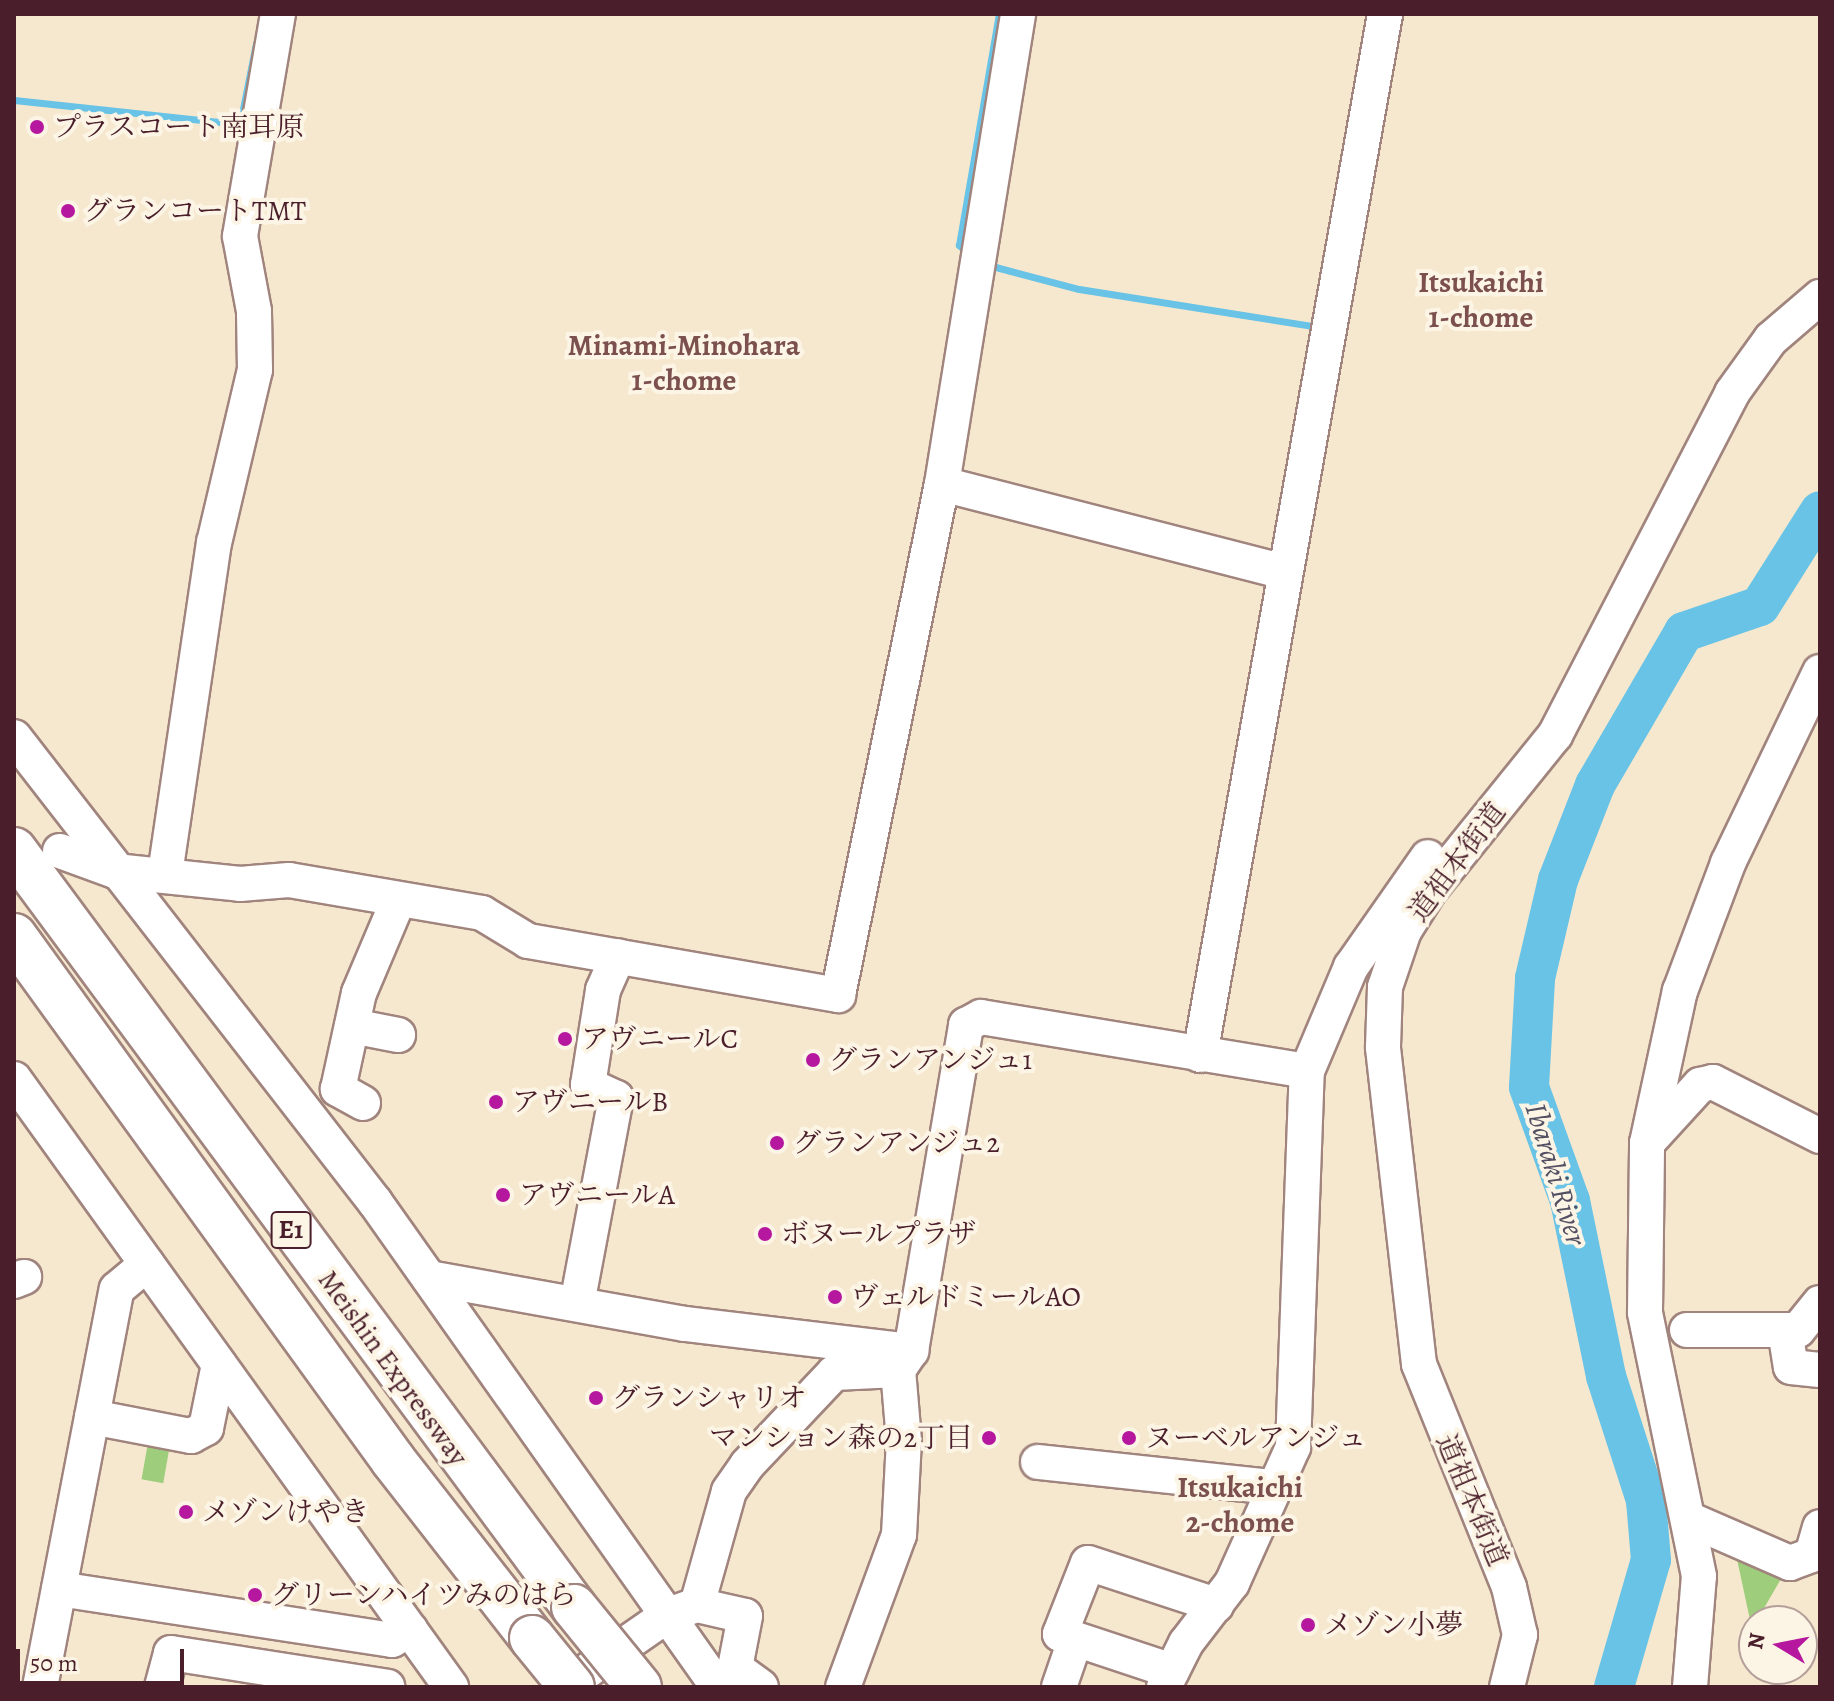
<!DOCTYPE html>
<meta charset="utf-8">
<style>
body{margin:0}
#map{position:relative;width:1834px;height:1701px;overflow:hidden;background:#f6e8cf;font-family:Alegreya,"Noto Serif JP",serif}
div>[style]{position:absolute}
.green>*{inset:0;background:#9ecd7b;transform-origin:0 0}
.stream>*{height:7px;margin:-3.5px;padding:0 3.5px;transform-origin:3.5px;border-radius:3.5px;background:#68c3e6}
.river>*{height:40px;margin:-20px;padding:0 20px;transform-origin:20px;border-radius:20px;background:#68c3e6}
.roads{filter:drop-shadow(2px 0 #a0847d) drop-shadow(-2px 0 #a0847d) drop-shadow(0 2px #a0847d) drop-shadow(0 -2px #a0847d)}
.minor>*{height:34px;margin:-17px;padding:0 17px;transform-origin:17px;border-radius:17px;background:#fff}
.highway>*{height:44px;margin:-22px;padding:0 22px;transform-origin:22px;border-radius:22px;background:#fff}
.bridges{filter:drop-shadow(2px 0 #a0847d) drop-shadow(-2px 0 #a0847d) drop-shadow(0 2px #a0847d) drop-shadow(0 -2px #a0847d)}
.highway-bridge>*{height:44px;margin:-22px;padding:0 22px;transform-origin:22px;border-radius:22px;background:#fff}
.dots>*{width:22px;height:22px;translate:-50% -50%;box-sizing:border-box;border:4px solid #fcf5e5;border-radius:50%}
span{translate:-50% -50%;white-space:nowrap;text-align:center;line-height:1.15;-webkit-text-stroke:8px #fcf5e5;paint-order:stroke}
.shield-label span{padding:2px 6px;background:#fcf5e5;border:2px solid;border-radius:6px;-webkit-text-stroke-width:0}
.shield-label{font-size:26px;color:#4a1f2b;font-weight:700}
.poi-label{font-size:28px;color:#4a1f2b}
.left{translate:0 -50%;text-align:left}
.right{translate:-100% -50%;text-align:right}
.street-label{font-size:28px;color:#4a1f2b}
.neighbourhood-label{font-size:30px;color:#7c504e;font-weight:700}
.water-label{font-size:30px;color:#535063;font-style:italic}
.frame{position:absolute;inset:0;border:16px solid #4a1f2b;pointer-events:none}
.north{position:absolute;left:1738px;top:1605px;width:80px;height:80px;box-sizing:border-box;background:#fcf5e5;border:2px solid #b59f9b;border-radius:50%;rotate:280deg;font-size:22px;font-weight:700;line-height:32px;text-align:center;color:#4a1f2b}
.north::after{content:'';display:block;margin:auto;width:28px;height:36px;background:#b5179e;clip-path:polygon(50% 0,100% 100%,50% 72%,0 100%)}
.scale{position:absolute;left:16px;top:1649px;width:168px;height:36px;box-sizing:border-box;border:4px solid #4a1f2b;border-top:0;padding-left:10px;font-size:24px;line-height:28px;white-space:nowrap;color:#4a1f2b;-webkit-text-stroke:6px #fcf5e5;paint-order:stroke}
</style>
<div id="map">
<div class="green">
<i style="left:149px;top:1437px;width:22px;height:43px;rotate:10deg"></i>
<i style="clip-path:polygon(1735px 1550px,1782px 1577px,1752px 1629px)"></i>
</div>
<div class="stream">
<i style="left:14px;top:100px;width:227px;rotate:6.1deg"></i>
<i style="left:240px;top:124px;width:83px;rotate:-78.8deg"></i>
<i style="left:970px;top:255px;width:15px;rotate:-138deg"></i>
<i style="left:959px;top:245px;width:234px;rotate:-80.2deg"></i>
<i style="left:988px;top:265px;width:94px;rotate:14.8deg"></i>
<i style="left:1079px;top:289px;width:242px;rotate:9deg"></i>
</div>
<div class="river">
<i style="left:1614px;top:1687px;width:132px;rotate:-73.8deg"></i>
<i style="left:1651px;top:1560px;width:60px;rotate:-94.8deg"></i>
<i style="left:1646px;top:1500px;width:130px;rotate:-107.9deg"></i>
<i style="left:1606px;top:1376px;width:179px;rotate:-101.6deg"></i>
<i style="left:1570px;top:1201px;width:121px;rotate:-109.8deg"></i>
<i style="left:1529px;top:1087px;width:109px;rotate:-86.8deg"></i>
<i style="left:1535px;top:978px;width:101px;rotate:-76.8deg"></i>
<i style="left:1558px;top:880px;width:102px;rotate:-68.7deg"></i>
<i style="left:1595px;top:785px;width:177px;rotate:-59.8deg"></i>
<i style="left:1684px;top:632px;width:80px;rotate:-18.9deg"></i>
<i style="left:1760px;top:606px;width:112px;rotate:-57.7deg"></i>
</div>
<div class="roads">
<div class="minor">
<i style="left:942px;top:484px;width:351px;rotate:14.4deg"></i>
<i style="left:14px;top:737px;width:589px;rotate:52.18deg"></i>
<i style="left:375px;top:1202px;width:594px;rotate:54.73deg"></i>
<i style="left:60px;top:851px;width:59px;rotate:20deg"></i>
<i style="left:115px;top:871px;width:126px;rotate:5.9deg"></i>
<i style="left:240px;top:884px;width:49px;rotate:-4.7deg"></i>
<i style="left:289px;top:880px;width:196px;rotate:9.7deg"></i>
<i style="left:482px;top:913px;width:54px;rotate:31.3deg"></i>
<i style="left:528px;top:941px;width:315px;rotate:9.9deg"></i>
<i style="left:838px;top:995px;width:521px;rotate:-78.5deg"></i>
<i style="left:942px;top:484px;width:476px;rotate:-80.8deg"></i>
<i style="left:165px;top:874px;width:335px;rotate:-81.6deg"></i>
<i style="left:214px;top:543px;width:178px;rotate:-76.7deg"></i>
<i style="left:255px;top:370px;width:59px;rotate:-91deg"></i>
<i style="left:254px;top:311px;width:76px;rotate:-100.6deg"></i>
<i style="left:240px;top:236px;width:225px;rotate:-80.3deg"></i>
<i style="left:352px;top:1026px;width:47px;rotate:11.1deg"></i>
<i style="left:1200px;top:1055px;width:1057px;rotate:-79.92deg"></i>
<i style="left:14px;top:1079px;width:749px;rotate:54.29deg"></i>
<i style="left:363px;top:1103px;width:29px;rotate:-151deg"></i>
<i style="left:338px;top:1089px;width:98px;rotate:-77.7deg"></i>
<i style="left:359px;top:993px;width:100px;rotate:-67deg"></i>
<i style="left:1647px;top:1143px;width:79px;rotate:-47.6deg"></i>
<i style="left:1700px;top:1085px;width:13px;rotate:-13deg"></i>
<i style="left:1713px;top:1082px;width:120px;rotate:26.8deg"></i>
<i style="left:429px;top:1278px;width:260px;rotate:10.2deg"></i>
<i style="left:685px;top:1324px;width:228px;rotate:6.8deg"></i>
<i style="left:14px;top:1281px;width:11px;rotate:-22deg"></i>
<i style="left:577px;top:1304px;width:210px;rotate:-79.3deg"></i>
<i style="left:616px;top:1098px;width:31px;rotate:-155deg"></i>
<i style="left:588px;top:1085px;width:96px;rotate:-81deg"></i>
<i style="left:603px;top:990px;width:37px;rotate:-66deg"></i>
<i style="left:1687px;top:1330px;width:111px"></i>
<i style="left:1798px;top:1330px;width:35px;rotate:-51deg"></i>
<i style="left:1785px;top:1330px;width:37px;rotate:81deg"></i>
<i style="left:1791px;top:1367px;width:29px;rotate:6deg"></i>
<i style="left:92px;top:1417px;width:101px;rotate:10.9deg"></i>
<i style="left:191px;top:1436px;width:17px;rotate:-28deg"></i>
<i style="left:206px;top:1428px;width:65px;rotate:-78.5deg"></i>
<i style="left:1038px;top:1462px;width:236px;rotate:6.1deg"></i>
<i style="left:1691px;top:1520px;width:108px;rotate:23.5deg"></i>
<i style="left:1790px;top:1563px;width:23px;rotate:-20deg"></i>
<i style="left:1812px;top:1555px;width:29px;rotate:-74deg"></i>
<i style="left:59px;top:1589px;width:337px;rotate:8.7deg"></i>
<i style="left:392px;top:1640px;width:21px;rotate:-29deg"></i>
<i style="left:697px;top:1605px;width:118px;rotate:-74.3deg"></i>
<i style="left:729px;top:1491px;width:32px;rotate:-55deg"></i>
<i style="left:747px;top:1465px;width:127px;rotate:-46.6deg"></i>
<i style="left:834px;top:1373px;width:64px;rotate:-2.7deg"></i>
<i style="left:898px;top:1370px;width:23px;rotate:-56deg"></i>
<i style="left:911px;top:1351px;width:331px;rotate:-80.4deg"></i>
<i style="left:966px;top:1025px;width:17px;rotate:-28deg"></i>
<i style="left:981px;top:1017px;width:330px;rotate:9.4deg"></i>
<i style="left:1307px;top:1071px;width:113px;rotate:-67.1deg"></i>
<i style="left:1351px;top:967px;width:134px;rotate:-55deg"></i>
<i style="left:1172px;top:1671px;width:118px;rotate:-161.7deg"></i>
<i style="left:1060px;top:1634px;width:76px;rotate:-68.5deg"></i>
<i style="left:1088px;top:1563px;width:135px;rotate:18.2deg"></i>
<i style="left:40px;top:1687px;width:405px;rotate:-79.1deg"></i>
<i style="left:117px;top:1289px;width:39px;rotate:-40deg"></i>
<i style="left:162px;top:1687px;width:35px;rotate:-75deg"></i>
<i style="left:171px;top:1653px;width:219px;rotate:8.9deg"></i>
<i style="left:564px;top:1687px;width:124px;rotate:-34.8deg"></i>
<i style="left:666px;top:1616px;width:33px;rotate:-20deg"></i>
<i style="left:697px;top:1605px;width:49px;rotate:12.9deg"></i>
<i style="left:745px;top:1616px;width:53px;rotate:100.9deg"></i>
<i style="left:735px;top:1668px;width:32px;rotate:36deg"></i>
<i style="left:843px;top:1687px;width:162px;rotate:-69.8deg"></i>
<i style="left:899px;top:1535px;width:94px;rotate:-87deg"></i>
<i style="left:904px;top:1441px;width:71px;rotate:-94.8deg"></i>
<i style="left:1059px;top:1687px;width:34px;rotate:-71deg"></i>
<i style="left:1164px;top:1687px;width:49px;rotate:-63.4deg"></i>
<i style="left:1186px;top:1643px;width:76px;rotate:-52.5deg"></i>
<i style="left:1232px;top:1583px;width:149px;rotate:-65.8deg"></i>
<i style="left:1293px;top:1447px;width:376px;rotate:-87.9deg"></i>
<i style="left:1507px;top:1687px;width:54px;rotate:-76deg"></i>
<i style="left:1520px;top:1635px;width:49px;rotate:-102.9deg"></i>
<i style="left:1509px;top:1587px;width:240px;rotate:-112deg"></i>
<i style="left:1419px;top:1364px;width:319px;rotate:-96.5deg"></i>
<i style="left:1383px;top:1047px;width:60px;rotate:-88.1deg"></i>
<i style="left:1385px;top:987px;width:59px;rotate:-71.3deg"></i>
<i style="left:1404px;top:931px;width:47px;rotate:-58deg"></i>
<i style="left:1429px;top:891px;width:201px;rotate:-51.1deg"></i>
<i style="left:1555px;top:735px;width:385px;rotate:-62.6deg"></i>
<i style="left:1732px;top:393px;width:67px;rotate:-54.2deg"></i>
<i style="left:1771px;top:339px;width:65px;rotate:-40.6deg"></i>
<i style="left:1690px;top:1687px;width:111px;rotate:-85.4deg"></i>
<i style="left:1699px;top:1576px;width:269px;rotate:-101.6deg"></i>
<i style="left:1645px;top:1312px;width:169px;rotate:-89.3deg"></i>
<i style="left:1647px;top:1143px;width:156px;rotate:-77.8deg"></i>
<i style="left:1680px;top:991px;width:137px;rotate:-69.4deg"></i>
<i style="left:1728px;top:863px;width:212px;rotate:-64.3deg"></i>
</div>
<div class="highway">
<i style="left:14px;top:850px;width:942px;rotate:53.51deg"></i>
<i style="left:14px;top:936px;width:647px;rotate:54.12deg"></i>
<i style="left:393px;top:1460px;width:226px;rotate:52deg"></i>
</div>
</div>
<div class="bridges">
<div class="highway-bridge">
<i style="left:574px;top:1607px;width:103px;rotate:50.9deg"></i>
<i style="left:532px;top:1638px;width:63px;rotate:50.8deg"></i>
</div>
</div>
<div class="dots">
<i style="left:37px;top:127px;background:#b5179e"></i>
<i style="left:68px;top:211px;background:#b5179e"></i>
<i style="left:565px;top:1039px;background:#b5179e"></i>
<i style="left:813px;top:1060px;background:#b5179e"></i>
<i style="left:496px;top:1102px;background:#b5179e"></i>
<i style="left:777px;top:1143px;background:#b5179e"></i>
<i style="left:503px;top:1195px;background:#b5179e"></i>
<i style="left:765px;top:1234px;background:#b5179e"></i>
<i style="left:835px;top:1297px;background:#b5179e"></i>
<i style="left:596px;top:1398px;background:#b5179e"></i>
<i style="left:989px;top:1438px;background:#b5179e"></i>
<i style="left:1129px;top:1438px;background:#b5179e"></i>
<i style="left:186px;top:1512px;background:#b5179e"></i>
<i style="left:255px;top:1595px;background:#b5179e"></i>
<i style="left:1308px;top:1625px;background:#b5179e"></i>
</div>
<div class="shield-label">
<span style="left:291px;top:1230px">E1</span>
</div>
<div class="poi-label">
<span class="left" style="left:53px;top:127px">プラスコート南耳原</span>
<span class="left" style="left:84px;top:211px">グランコートTMT</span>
<span class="left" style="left:581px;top:1039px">アヴニールC</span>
<span class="left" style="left:829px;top:1060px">グランアンジュ1</span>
<span class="left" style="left:512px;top:1102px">アヴニールB</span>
<span class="left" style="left:793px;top:1143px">グランアンジュ2</span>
<span class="left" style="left:519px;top:1195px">アヴニールA</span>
<span class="left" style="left:781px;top:1234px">ボヌールプラザ</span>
<span class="left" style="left:851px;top:1297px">ヴェルドミールAO</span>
<span class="left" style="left:612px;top:1398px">グランシャリオ</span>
<span class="right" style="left:973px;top:1438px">マンション森の2丁目</span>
<span class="left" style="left:1145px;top:1438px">ヌーベルアンジュ</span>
<span class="left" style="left:202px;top:1512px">メゾンけやき</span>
<span class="left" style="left:271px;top:1595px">グリーンハイツみのはら</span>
<span class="left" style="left:1324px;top:1625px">メゾン小夢</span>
</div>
<div class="street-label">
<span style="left:1457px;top:862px;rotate:-53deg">道祖本街道</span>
<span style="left:393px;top:1368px;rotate:54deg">Meishin Expressway</span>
<span style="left:1472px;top:1500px;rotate:67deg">道祖本街道</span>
</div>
<div class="neighbourhood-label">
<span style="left:1481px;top:299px">Itsukaichi<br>1-chome</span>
<span style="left:684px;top:362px">Minami-Minohara<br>1-chome</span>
<span style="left:1240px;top:1504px">Itsukaichi<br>2-chome</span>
</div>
<div class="water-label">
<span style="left:1556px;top:1174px;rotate:73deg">Ibaraki River</span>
</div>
<div class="frame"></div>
<div class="north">N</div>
<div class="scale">50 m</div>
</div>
